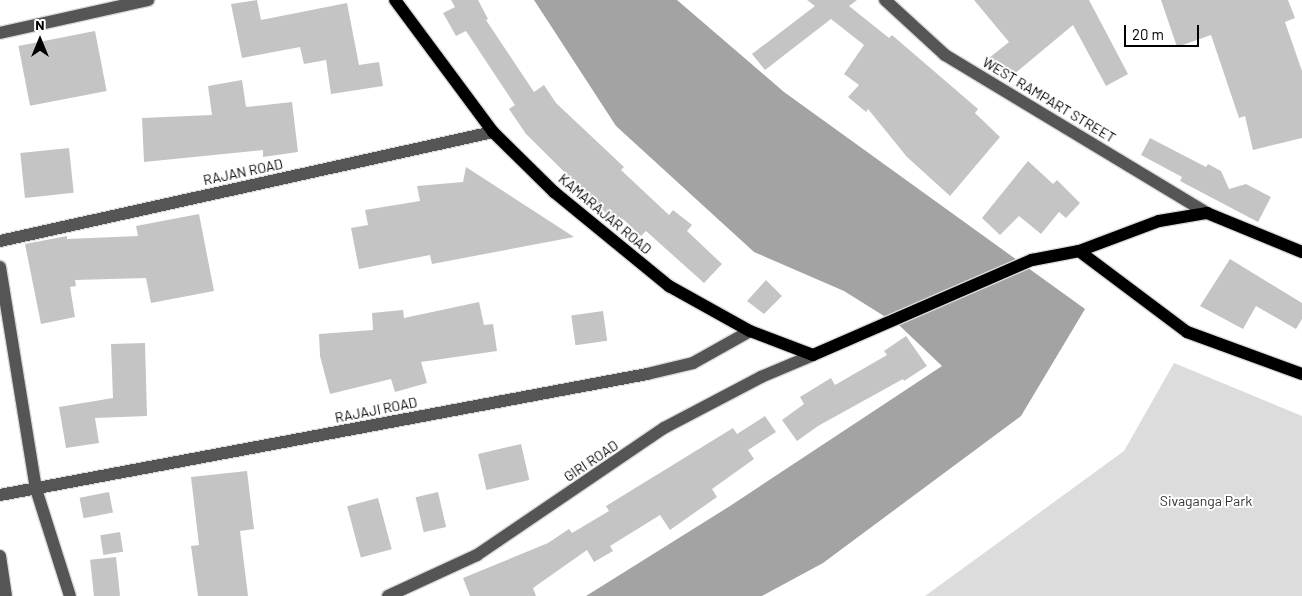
<!DOCTYPE html>
<style>
body{margin:0}
#map{position:relative;width:1302px;height:596px;overflow:hidden;background:#fff;font-family:Barlow,sans-serif}
div>[style]{position:absolute}
.green>*{inset:0;background:#dcdcdc}
.water>*{inset:0;background:#a3a3a3}
.building>*{inset:0;background:#c4c4c4;transform-origin:0 0}
.roads{filter:drop-shadow(1px 0 #dbdbdb) drop-shadow(-1px 0 #dbdbdb) drop-shadow(0 1px #dbdbdb) drop-shadow(0 -1px #dbdbdb)}
.minor>*{height:12px;margin:-6px;padding:0 6px;transform-origin:6px;border-radius:6px;background:#555}
.major>*{height:12px;margin:-6px;padding:0 6px;transform-origin:6px;border-radius:6px;background:#000}
span{translate:-50% -50%;white-space:nowrap;text-align:center;line-height:1.15;-webkit-text-stroke:4px #fff;paint-order:stroke}
.street-label{font-size:14px;color:#000}
.park-label{font-size:14px;color:#333}
.north{position:absolute;left:15px;top:15px;width:50px;height:50px;-webkit-text-stroke:4px #fff;paint-order:stroke;rotate:0deg;font-size:14px;font-weight:700;line-height:20px;text-align:center;color:#000}
.north::after{content:'';display:block;margin:auto;width:18px;height:22px;background:#000;clip-path:polygon(50% 0,100% 100%,50% 72%,0 100%)}
.scale{position:absolute;left:1124px;top:25px;width:75px;height:22px;box-sizing:border-box;border:2px solid #000;border-top:0;padding-left:6px;font-size:15px;line-height:18px;white-space:nowrap;color:#000;-webkit-text-stroke:4px #fff;paint-order:stroke}
</style>
<div id="map">
<div class="green">
<i style="clip-path:polygon(1174px 363px,1302px 416px,1302px 596px,925px 596px,1124px 451px)"></i>
</div>
<div class="water">
<i style="clip-path:polygon(534px 0,677px 0,784px 92px,1085px 309px,1021px 416px,823px 563px,762px 596px,586px 596px,730px 506px,942px 366px,900px 326px,844px 291px,754px 252px,616px 126px)"></i>
</div>
<div class="building">
<i style="clip-path:polygon(257px 0,261px 20px,347px 3px,359px 65px,379px 62px,383px 86px,331px 94px,326px 60px,304px 64px,300px 47px,242px 58px,231px 4px)"></i>
<i style="clip-path:polygon(451px 0,478px 0,488px 19px,486px 20px,534px 92px,544px 85px,556px 103px,624px 167px,621px 170px,669px 215px,673px 210px,692px 225px,687px 231px,722px 264px,704px 283px,646px 231px,641px 236px,623px 219px,618px 225px,526px 134px,509px 109px,515px 105px,466px 31px,456px 36px,443px 13px,455px 7px)"></i>
<i style="clip-path:polygon(807px 0,857px 0,849px 6px,889px 38px,892px 35px,978px 109px,975px 113px,1000px 137px,950px 196px,907px 157px,868px 109px,866px 112px,848px 97px,859px 85px,844px 74px,864px 45px,831px 19px,765px 70px,752px 54px,815px 6px)"></i>
<i style="clip-path:polygon(974px 0,1089px 0,1128px 74px,1106px 86px,1073px 25px,1007px 80px,989px 58px,1009px 42px)"></i>
<i style="clip-path:polygon(1161px 0,1288px 0,1295px 18px,1285px 22px,1302px 71px,1302px 138px,1253px 150px,1245px 116px,1239px 118px,1211px 35px,1177px 47px)"></i>
<i style="left:95px;top:31px;width:61px;height:78px;rotate:79deg"></i>
<i style="clip-path:polygon(242px 80px,246px 107px,292px 102px,298px 152px,263px 157px,263px 150px,144px 162px,142px 118px,212px 115px,208px 86px)"></i>
<i style="clip-path:polygon(1150px 138px,1206px 167px,1208px 164px,1221px 171px,1229px 189px,1246px 184px,1271px 197px,1258px 222px,1180px 181px,1182px 177px,1141px 155px)"></i>
<i style="left:69px;top:148px;width:45px;height:49px;rotate:84deg"></i>
<i style="clip-path:polygon(1028px 161px,1053px 184px,1057px 180px,1080px 203px,1066px 218px,1059px 212px,1041px 234px,1019px 216px,1000px 235px,982px 218px)"></i>
<i style="clip-path:polygon(466px 167px,574px 237px,432px 264px,430px 255px,359px 269px,351px 228px,368px 225px,365px 210px,420px 201px,417px 186px,463px 182px)"></i>
<i style="clip-path:polygon(199px 214px,214px 291px,151px 303px,146px 278px,75px 280px,76px 286px,70px 287px,75px 317px,41px 324px,25px 244px,67px 236px,67px 239px,138px 236px,136px 226px)"></i>
<i style="clip-path:polygon(1230px 259px,1302px 303px,1302px 319px,1296px 329px,1256px 306px,1243px 329px,1200px 306px)"></i>
<i style="clip-path:polygon(766px 280px,782px 296px,764px 314px,747px 301px)"></i>
<i style="clip-path:polygon(479px 302px,484px 325px,493px 324px,497px 351px,421px 362px,427px 383px,395px 392px,391px 379px,330px 394px,320px 356px,319px 334px,373px 330px,372px 313px,403px 310px,404px 318px)"></i>
<i style="left:603px;top:311px;width:30px;height:32px;rotate:82deg"></i>
<i style="clip-path:polygon(906px 336px,927px 366px,904px 381px,903px 379px,818px 426px,797px 441px,782px 420px,804px 404px,800px 397px,831px 378px,835px 385px,887px 355px,884px 351px)"></i>
<i style="clip-path:polygon(145px 343px,147px 416px,95px 418px,99px 443px,66px 448px,59px 407px,113px 398px,111px 344px)"></i>
<i style="clip-path:polygon(765px 416px,776px 432px,748px 450px,754px 459px,712px 489px,717px 497px,670px 530px,660px 515px,610px 546px,613px 551px,594px 562px,587px 550px,533px 588px,536px 596px,470px 596px,463px 578px,548px 543px,569px 529px,572px 533px,609px 511px,606px 506px,733px 428px,737px 434px)"></i>
<i style="left:521px;top:444px;width:37px;height:44px;rotate:77deg"></i>
<i style="clip-path:polygon(247px 471px,254px 529px,240px 531px,248px 596px,198px 596px,191px 546px,199px 545px,191px 477px)"></i>
<i style="left:109px;top:492px;width:21px;height:30px;rotate:79deg"></i>
<i style="left:438px;top:492px;width:36px;height:23px;rotate:77deg"></i>
<i style="left:378px;top:498px;width:53px;height:32px;rotate:75deg"></i>
<i style="left:120px;top:532px;width:20px;height:20px;rotate:81deg"></i>
<i style="left:116px;top:557px;width:39px;height:26px;rotate:84deg"></i>
</div>
<div class="roads">
<div class="minor">
<i style="left:885px;top:0;width:81px;rotate:42.5deg"></i>
<i style="left:945px;top:55px;width:306px;rotate:31.1deg"></i>
<i style="left:0;top:33px;width:152px;rotate:-12.6deg"></i>
<i style="left:0;top:241px;width:505px;rotate:-12.47deg"></i>
<i style="left:0;top:267px;width:225px;rotate:80.8deg"></i>
<i style="left:36px;top:489px;width:112px;rotate:72.4deg"></i>
<i style="left:0;top:495px;width:658px;rotate:-10.59deg"></i>
<i style="left:647px;top:374px;width:47px;rotate:-13.4deg"></i>
<i style="left:693px;top:363px;width:65px;rotate:-29.3deg"></i>
<i style="left:0;top:556px;width:40px;rotate:81.5deg"></i>
<i style="left:388px;top:596px;width:98px;rotate:-24.7deg"></i>
<i style="left:477px;top:555px;width:226px;rotate:-34.2deg"></i>
<i style="left:664px;top:428px;width:110px;rotate:-27.7deg"></i>
<i style="left:761px;top:377px;width:56px;rotate:-22.9deg"></i>
</div>
<div class="major">
<i style="left:395px;top:0;width:164px;rotate:53.4deg"></i>
<i style="left:493px;top:132px;width:86px;rotate:44.5deg"></i>
<i style="left:554px;top:192px;width:149px;rotate:39.3deg"></i>
<i style="left:669px;top:286px;width:93px;rotate:29.1deg"></i>
<i style="left:750px;top:331px;width:67px;rotate:20.9deg"></i>
<i style="left:813px;top:355px;width:239px;rotate:-23.5deg"></i>
<i style="left:1032px;top:260px;width:48px;rotate:-10.8deg"></i>
<i style="left:1079px;top:251px;width:85px;rotate:-20.6deg"></i>
<i style="left:1159px;top:221px;width:49px;rotate:-9.5deg"></i>
<i style="left:1207px;top:213px;width:103px;rotate:22.3deg"></i>
<i style="left:1079px;top:251px;width:135px;rotate:36.9deg"></i>
<i style="left:1187px;top:332px;width:122px;rotate:20.1deg"></i>
</div>
</div>
<div class="street-label">
<span style="left:1049px;top:100px;rotate:31deg">WEST RAMPART STREET</span>
<span style="left:243px;top:172px;rotate:-12deg">RAJAN ROAD</span>
<span style="left:605px;top:214px;rotate:40deg">KAMARAJAR ROAD</span>
<span style="left:376px;top:410px;rotate:-11deg">RAJAJI ROAD</span>
<span style="left:591px;top:461px;rotate:-34deg">GIRI ROAD</span>
</div>
<div class="park-label">
<span style="left:1206px;top:501px">Sivaganga Park</span>
</div>
<div class="north">N</div>
<div class="scale">20 m</div>
</div>
